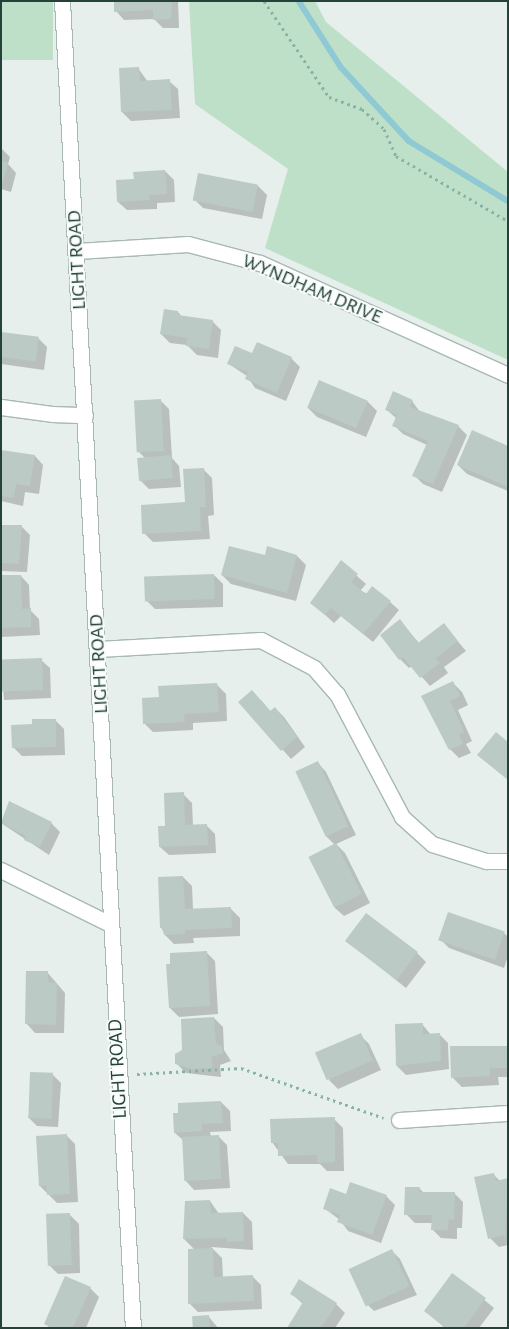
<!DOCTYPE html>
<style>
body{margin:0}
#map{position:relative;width:509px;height:1329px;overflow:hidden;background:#e6efeb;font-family:"Alegreya Sans",sans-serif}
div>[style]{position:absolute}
.green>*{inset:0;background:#bfe0c8;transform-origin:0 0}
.shadow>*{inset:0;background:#0003}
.stream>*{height:5.5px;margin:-2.75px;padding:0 2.75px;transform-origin:2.75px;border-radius:2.75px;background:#8ec9d4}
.building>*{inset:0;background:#bbcac4;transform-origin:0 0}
.path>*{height:3px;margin-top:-1.5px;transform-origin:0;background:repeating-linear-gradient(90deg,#86b3a5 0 2.5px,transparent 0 6.5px)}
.roads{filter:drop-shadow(1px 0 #a8b8b2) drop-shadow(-1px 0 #a8b8b2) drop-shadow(0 1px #a8b8b2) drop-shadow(0 -1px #a8b8b2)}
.street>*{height:15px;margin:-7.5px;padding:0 7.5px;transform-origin:7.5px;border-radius:7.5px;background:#fff}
span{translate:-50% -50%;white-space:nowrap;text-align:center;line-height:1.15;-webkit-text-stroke:4px #f7fbf9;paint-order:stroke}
.street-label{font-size:20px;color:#24423a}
.frame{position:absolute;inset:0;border:2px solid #24423a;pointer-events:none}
</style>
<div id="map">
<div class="green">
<i style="left:1px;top:1px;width:52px;height:59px"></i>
<i style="clip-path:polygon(189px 1px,315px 1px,326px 22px,508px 172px,508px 360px,265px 248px,288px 169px,195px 104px)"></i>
</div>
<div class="shadow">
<i style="clip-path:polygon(115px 1px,178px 1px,179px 28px,163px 28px,154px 19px,124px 20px,116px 11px)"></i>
<i style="clip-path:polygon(138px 68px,148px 82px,169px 81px,178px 89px,180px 118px,131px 121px,122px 112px)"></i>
<i style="clip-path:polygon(1px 148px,10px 157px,8px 164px,16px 173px,11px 192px,1px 189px)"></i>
<i style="clip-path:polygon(165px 171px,174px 180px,175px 202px,157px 203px,157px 209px,127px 210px,118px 202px,135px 181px)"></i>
<i style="clip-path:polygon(258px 186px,267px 195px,262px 219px,203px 208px,194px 199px)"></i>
<i style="clip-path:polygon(178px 312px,182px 317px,212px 321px,221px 330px,218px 358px,197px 355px,187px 345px,170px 343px,161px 334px)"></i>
<i style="clip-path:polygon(1px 333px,38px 338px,47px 347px,44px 370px,1px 364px)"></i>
<i style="clip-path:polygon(258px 344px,291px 358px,300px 367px,286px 401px,255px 388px,247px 376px,229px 364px,253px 355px)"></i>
<i style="clip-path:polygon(319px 382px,368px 402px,377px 411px,366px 437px,317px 417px,308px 408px)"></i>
<i style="clip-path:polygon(160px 400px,169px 409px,172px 458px,179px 466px,181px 487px,149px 489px,140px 480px,145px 458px,139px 452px)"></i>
<i style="clip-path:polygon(412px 401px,420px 412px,458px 426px,467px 435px,442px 492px,423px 484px,414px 475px,427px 445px,403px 434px,394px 425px,396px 418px,387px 410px)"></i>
<i style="clip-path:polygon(508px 447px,508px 491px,467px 474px,458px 465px)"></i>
<i style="clip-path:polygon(1px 451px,35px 456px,43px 465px,39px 494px,25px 492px,23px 506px,1px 501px)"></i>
<i style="clip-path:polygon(203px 469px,212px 478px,214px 515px,208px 516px,210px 539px,153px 542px,144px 533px,186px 504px)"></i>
<i style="clip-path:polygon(1px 526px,21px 526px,30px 535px,27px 572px,1px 571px)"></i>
<i style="clip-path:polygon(265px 556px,297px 556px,306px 565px,296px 601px,231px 584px,222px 575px)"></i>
<i style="clip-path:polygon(341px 562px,366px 584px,360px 591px,390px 602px,399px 610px,373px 642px,341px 616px,334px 623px,312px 603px)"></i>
<i style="clip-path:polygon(214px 575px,223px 584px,223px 607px,155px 609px,146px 600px)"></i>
<i style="clip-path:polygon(21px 576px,29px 585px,30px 610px,39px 619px,40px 635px,1px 637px,1px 577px)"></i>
<i style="clip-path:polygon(400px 621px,419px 643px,444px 625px,466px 651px,444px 667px,448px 673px,430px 686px,412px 666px,409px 668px,400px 659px,381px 635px)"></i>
<i style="clip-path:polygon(41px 660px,50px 668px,51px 698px,4px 700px,1px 661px)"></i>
<i style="clip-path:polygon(453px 683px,462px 692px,468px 705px,458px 710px,472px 741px,466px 744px,471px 753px,459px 758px,450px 749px,423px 696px)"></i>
<i style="clip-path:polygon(217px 685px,226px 694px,227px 721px,193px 723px,193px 730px,153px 732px,144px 723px,160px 698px)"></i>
<i style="clip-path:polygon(261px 700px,271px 712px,275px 708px,284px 717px,305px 747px,291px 759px,240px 702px)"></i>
<i style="clip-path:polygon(55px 720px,64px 729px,65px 755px,22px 756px,13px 747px,34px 725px)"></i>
<i style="clip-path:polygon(318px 763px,326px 772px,356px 835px,336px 844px,345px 853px,370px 903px,344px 916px,335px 908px,335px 845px,326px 836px,297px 773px)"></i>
<i style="clip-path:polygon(183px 794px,192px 803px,193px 826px,206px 825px,215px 834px,216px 853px,169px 855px,160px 847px)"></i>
<i style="clip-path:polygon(9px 803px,51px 823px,60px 832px,49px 855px,1px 823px)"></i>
<i style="clip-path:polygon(183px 877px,192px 886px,193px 910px,231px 909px,240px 918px,240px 936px,193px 938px,194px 943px,174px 944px,165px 935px,161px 927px)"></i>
<i style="clip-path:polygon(504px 933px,508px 937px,508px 956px,504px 968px,449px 948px,440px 939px)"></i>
<i style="clip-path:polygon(347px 941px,417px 953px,426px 962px,406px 988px)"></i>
<i style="clip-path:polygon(206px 952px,215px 961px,218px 1014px,179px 1017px,170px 1008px)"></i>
<i style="clip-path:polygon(47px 972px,65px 993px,64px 1033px,35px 1033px,27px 1024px)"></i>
<i style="clip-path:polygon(214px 1018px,223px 1027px,224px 1050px,231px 1061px,220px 1065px,221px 1077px,186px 1073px,177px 1064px,184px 1051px)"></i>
<i style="clip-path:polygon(422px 1024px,431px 1035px,439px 1034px,448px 1043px,449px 1069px,406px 1075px,397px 1066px)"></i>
<i style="clip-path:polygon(360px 1035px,369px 1044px,381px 1070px,338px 1089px,329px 1080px)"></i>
<i style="clip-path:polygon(508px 1047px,508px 1077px,498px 1077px,499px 1085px,462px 1087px,453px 1078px)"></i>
<i style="clip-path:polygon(52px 1074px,61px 1083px,58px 1127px,37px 1126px,28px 1117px)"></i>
<i style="clip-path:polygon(221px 1102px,230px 1111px,231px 1131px,210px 1132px,211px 1137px,218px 1136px,227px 1145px,230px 1188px,194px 1190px,186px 1181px,183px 1140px,175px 1133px)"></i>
<i style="clip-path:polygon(334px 1119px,343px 1128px,344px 1171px,327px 1171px,320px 1164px,288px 1164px,272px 1142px)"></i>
<i style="clip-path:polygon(66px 1135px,75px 1144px,78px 1202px,57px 1203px,40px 1186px)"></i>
<i style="clip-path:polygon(493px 1174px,500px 1181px,508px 1179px,508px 1245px,499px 1247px,490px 1238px)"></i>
<i style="clip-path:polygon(419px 1188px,424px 1193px,454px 1193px,463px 1202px,462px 1228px,457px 1228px,457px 1239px,441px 1238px,432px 1229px,433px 1223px,415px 1223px,406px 1214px)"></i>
<i style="clip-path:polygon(347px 1196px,386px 1196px,395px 1205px,381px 1243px,348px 1231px,340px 1220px,324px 1208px)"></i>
<i style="clip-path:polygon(210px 1201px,219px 1214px,243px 1213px,252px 1222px,253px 1250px,211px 1247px,222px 1258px,223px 1277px,252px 1276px,261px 1285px,262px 1309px,198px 1312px,189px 1303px,195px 1250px,184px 1239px)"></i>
<i style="clip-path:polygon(70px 1215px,79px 1224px,80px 1273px,58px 1274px,49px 1265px)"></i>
<i style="clip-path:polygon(391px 1250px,400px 1259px,417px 1295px,374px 1311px,365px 1302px)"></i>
<i style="clip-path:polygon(453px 1274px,494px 1308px,479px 1328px,445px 1328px,425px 1311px)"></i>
<i style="clip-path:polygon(90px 1288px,99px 1297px,86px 1328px,50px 1328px,46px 1324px)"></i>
<i style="clip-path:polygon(292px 1294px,336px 1304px,345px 1313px,335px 1328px,288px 1328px,303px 1304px)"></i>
<i style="clip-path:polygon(209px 1317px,218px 1328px,194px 1328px)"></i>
</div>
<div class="stream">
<i style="left:299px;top:1px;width:78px;rotate:57.5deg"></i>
<i style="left:341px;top:67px;width:100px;rotate:47.4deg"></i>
<i style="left:409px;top:141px;width:116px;rotate:31.2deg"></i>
</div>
<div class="building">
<i style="clip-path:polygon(114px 1px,172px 1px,171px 19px,153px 20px,153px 10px,114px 12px)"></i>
<i style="clip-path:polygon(139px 67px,140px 81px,170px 79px,172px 110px,121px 112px,119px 68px)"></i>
<i style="clip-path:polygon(1px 161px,8px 163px,2px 185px,1px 185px)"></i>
<i style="clip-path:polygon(165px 170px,167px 194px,149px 195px,149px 200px,117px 202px,116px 180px,134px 179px,133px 172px)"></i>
<i style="left:198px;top:173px;width:61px;height:28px;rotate:11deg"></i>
<i style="clip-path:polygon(164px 309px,178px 311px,178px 315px,213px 320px,209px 349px,186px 346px,187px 338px,160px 334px)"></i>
<i style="left:1px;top:332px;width:38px;height:25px;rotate:7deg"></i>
<i style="clip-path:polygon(257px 342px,292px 357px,277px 393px,245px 379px,248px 372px,227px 364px,235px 346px,252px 353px)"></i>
<i style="left:319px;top:380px;width:53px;height:30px;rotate:23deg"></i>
<i style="clip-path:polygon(393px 391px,413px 400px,410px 407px,459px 425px,433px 484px,412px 476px,428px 441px,392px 426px,397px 415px,385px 410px)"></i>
<i style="left:161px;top:399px;width:52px;height:27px;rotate:87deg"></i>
<i style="clip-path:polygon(472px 430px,508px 446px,508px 487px,457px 465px)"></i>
<i style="clip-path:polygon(1px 450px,35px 455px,30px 486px,16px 484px,14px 498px,1px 496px)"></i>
<i style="left:171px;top:455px;width:23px;height:34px;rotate:85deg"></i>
<i style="clip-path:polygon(204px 468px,206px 507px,200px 507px,201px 531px,142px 534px,141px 505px,185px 502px,183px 469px)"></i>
<i style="clip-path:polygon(1px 525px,22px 525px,19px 564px,1px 563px)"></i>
<i style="clip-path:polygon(229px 546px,265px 555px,267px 546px,297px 555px,287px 593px,221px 575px)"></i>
<i style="clip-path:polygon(341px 560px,358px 574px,351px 582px,366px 594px,372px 586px,391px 601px,363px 634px,331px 608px,325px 615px,310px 603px)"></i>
<i style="left:214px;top:574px;width:25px;height:70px;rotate:88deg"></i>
<i style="clip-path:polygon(1px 575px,21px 575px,22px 609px,31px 608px,31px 627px,1px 628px)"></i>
<i style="clip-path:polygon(400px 619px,418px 643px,444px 623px,458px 641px,436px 658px,440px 663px,420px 678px,403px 657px,399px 660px,380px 635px)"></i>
<i style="left:42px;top:658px;width:32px;height:41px;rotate:88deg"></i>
<i style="clip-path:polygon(453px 681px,460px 696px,450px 701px,464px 732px,459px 735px,463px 744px,449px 750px,421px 696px)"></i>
<i style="clip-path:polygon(217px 683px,219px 712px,184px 714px,185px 722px,143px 724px,142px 698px,159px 697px,158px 686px)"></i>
<i style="clip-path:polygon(252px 690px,270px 711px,275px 707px,297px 737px,281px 751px,238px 702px)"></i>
<i style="clip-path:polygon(32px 719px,56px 719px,56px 747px,12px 748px,11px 725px,32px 724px)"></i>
<i style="clip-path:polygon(496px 732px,508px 742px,508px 780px,477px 755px)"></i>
<i style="left:318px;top:761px;width:72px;height:25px;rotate:65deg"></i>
<i style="clip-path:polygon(184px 792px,185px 825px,207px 824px,208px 845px,159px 847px,158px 826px,165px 826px,164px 793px)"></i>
<i style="clip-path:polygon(9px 801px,52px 822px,40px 847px,24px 840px,26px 836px,1px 823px)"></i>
<i style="left:336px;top:843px;width:57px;height:31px;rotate:63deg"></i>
<i style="clip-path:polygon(183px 876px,185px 909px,231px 907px,232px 928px,185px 930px,185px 934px,164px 935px,163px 928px,160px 928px,158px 877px)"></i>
<i style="left:448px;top:912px;width:60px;height:30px;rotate:19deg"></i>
<i style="left:366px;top:913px;width:65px;height:35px;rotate:37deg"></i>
<i style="clip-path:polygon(207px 951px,210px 1006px,169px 1008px,166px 964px,170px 964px,170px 953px)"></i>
<i style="clip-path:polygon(26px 971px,48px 971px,48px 982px,57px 983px,56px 1025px,25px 1024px)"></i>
<i style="clip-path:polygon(214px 1017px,216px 1043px,222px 1047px,223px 1053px,212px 1057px,212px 1068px,193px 1069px,175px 1064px,175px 1054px,182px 1050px,181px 1019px)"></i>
<i style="clip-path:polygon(423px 1023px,423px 1034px,440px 1033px,441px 1061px,396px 1066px,395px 1024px)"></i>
<i style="left:361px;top:1033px;width:30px;height:50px;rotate:67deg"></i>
<i style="clip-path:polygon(450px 1046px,508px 1046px,508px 1068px,490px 1068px,490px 1076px,451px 1078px)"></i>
<i style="left:30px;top:1072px;width:23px;height:46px;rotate:2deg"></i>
<i style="clip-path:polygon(221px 1101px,223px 1123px,202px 1124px,202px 1131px,174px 1133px,173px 1113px,178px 1113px,178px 1103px)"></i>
<i style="clip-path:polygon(335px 1117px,335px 1162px,317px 1163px,317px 1155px,278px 1156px,278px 1143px,271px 1143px,270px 1119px)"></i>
<i style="clip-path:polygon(67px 1134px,70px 1194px,47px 1195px,46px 1186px,39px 1186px,36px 1136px)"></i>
<i style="left:219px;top:1135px;width:44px;height:37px;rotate:87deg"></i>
<i style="clip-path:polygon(494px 1173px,496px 1181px,508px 1178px,505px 1242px,504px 1235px,488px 1239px,474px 1177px)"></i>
<i style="clip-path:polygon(350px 1182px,387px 1195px,372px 1235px,337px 1222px,340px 1215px,323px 1209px,330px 1188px,346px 1194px)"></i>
<i style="clip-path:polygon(405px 1187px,420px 1187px,419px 1192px,455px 1192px,454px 1220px,449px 1219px,448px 1230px,431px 1230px,432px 1215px,404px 1215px)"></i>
<i style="clip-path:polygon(210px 1200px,211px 1213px,243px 1212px,244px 1241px,227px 1242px,227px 1238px,183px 1239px,185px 1201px)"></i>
<i style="left:70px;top:1213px;width:52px;height:24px;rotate:88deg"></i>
<i style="clip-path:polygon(213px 1248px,214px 1277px,253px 1275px,254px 1301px,188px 1304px,188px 1249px)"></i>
<i style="left:392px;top:1249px;width:41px;height:48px;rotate:65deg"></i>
<i style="clip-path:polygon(452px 1273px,486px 1298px,464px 1328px,446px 1328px,424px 1311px)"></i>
<i style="clip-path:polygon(65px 1276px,91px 1287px,73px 1328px,52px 1328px,44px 1324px)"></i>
<i style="clip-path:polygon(299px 1279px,337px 1303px,321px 1328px,287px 1328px,303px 1302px,290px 1294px)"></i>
<i style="left:209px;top:1315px;width:13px;height:17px;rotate:86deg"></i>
</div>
<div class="path">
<i style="left:264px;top:1px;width:116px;rotate:55.9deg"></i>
<i style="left:329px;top:97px;width:35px;rotate:20deg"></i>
<i style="left:362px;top:109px;width:30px;rotate:42deg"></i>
<i style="left:384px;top:129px;width:30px;rotate:66deg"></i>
<i style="left:396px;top:156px;width:129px;rotate:30.1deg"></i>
<i style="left:137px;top:1074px;width:104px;rotate:-3.3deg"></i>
<i style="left:241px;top:1068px;width:151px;rotate:19.3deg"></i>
</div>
<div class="roads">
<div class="street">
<i style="left:62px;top:1px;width:1329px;rotate:86.94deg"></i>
<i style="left:77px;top:251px;width:111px;rotate:-3.6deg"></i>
<i style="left:188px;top:244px;width:74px;rotate:14.8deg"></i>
<i style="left:260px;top:263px;width:272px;rotate:24.3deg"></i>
<i style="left:1px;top:407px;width:51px;rotate:7.8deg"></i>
<i style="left:52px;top:414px;width:33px;rotate:2deg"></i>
<i style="left:98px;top:649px;width:163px;rotate:-3.2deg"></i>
<i style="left:261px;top:640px;width:60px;rotate:27.8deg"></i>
<i style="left:314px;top:668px;width:35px;rotate:49deg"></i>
<i style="left:337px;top:694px;width:139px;rotate:62.1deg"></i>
<i style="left:402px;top:817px;width:40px;rotate:42deg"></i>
<i style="left:432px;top:844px;width:57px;rotate:17.5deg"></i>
<i style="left:486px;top:861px;width:22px"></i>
<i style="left:1px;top:870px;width:122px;rotate:26.4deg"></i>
<i style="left:399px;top:1120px;width:109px;rotate:-3.7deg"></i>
</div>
</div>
<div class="street-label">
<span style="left:77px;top:260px;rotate:-93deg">LIGHT ROAD</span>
<span style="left:312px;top:289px;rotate:23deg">WYNDHAM DRIVE</span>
<span style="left:99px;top:664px;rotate:-93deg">LIGHT ROAD</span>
<span style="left:118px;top:1069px;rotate:-93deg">LIGHT ROAD</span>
</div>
<div class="frame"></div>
</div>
